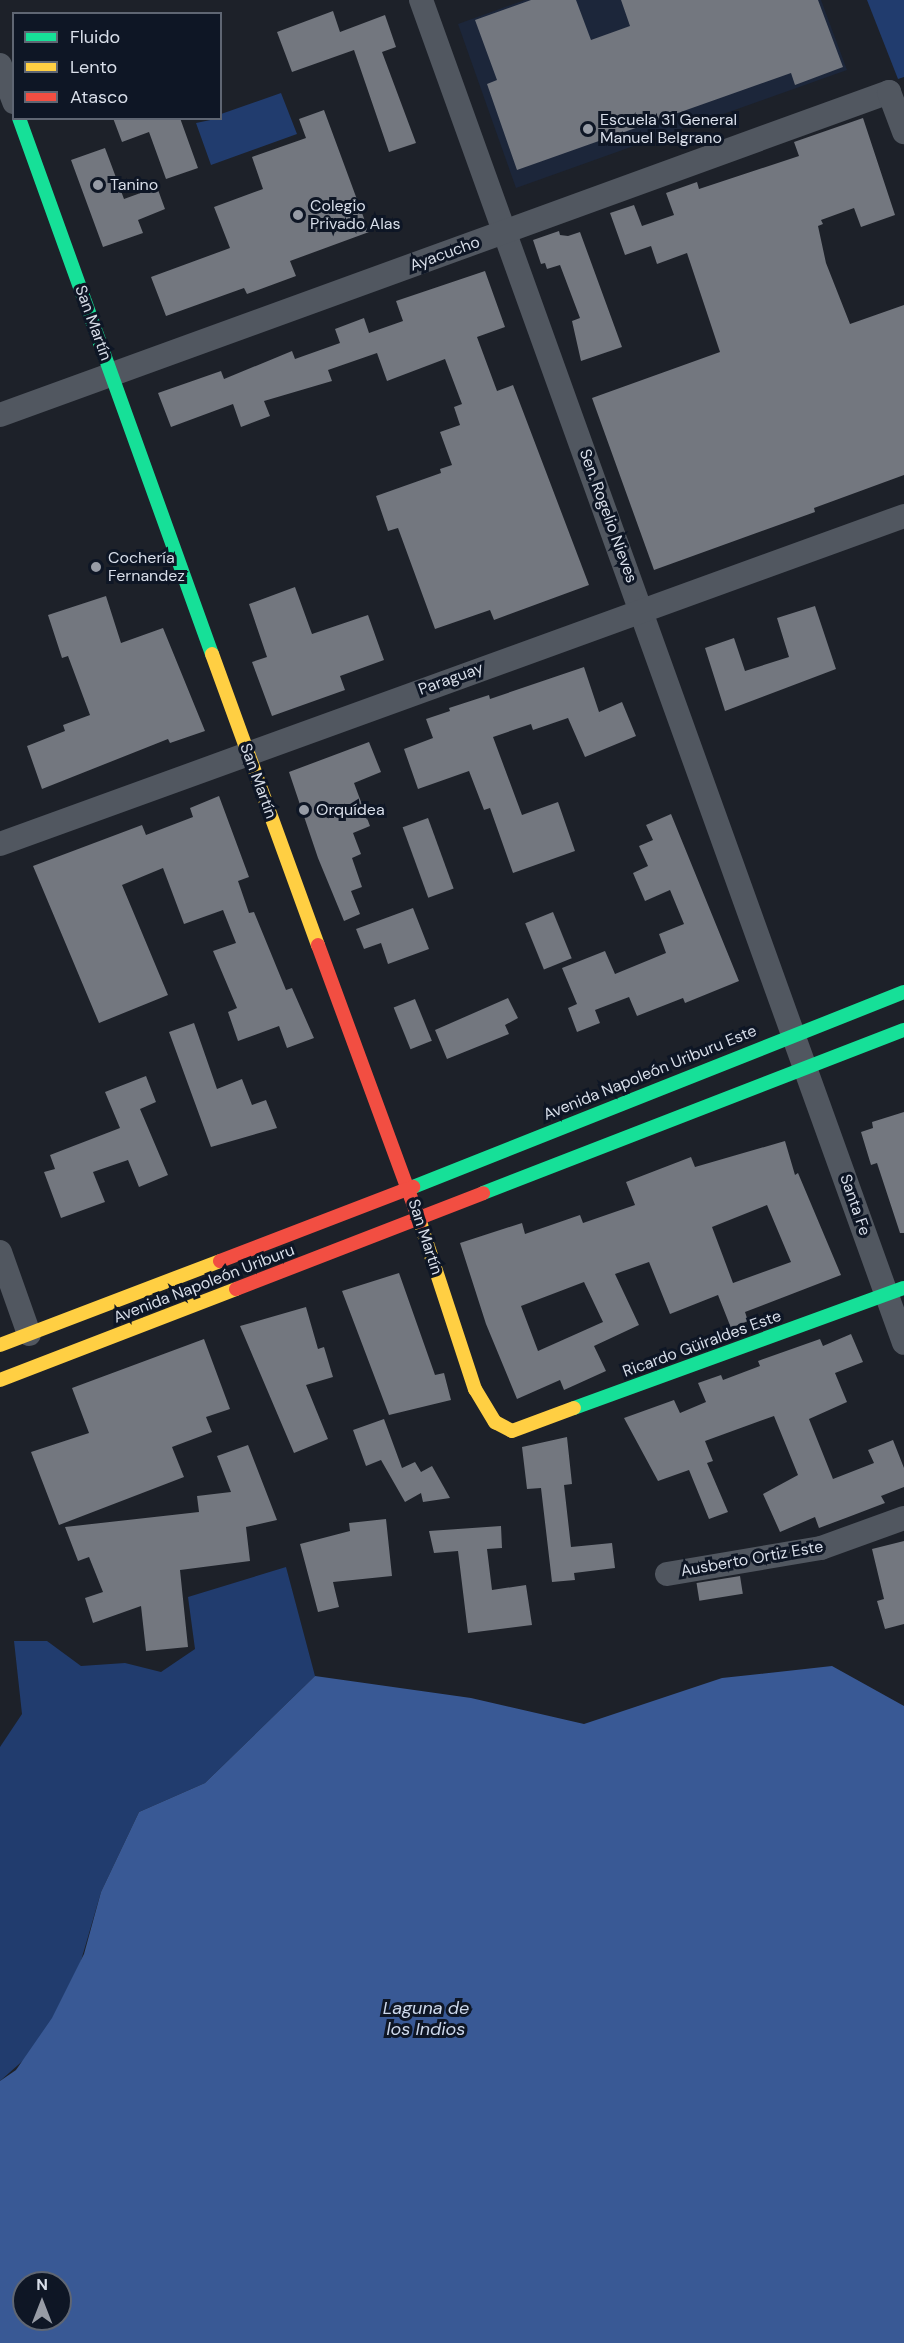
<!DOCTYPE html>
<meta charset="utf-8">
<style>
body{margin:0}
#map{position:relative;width:904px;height:2343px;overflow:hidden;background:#1d2129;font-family:"DM Sans",sans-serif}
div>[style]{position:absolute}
.built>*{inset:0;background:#1c263a}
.green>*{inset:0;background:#213c6e}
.water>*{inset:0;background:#395995}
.building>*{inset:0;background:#73777f;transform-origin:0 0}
.street>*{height:24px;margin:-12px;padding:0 12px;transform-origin:12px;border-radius:12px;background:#515760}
.fast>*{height:14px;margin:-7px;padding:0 7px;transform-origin:7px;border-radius:7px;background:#16e098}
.slow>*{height:14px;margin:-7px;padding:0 7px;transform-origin:7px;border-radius:7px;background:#ffcf43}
.jam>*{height:14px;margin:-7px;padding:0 7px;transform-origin:7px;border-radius:7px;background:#f24e42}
.dots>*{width:16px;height:16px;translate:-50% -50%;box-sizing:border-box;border:3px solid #0e1625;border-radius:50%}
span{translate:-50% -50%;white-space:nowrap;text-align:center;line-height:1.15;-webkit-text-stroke:6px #0e1625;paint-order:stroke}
.poi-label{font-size:16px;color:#d8dee9}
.left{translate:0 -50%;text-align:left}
.street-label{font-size:16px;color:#d8dee9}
.water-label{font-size:18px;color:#ced9ec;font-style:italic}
.legend{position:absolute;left:12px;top:12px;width:210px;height:108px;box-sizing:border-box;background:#0e1625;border:2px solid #5f6673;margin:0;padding:8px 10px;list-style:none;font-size:18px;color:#d8dee9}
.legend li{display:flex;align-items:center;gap:12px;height:30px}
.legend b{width:30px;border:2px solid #5f6673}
.north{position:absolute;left:12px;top:2271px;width:60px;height:60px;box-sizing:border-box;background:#0e1625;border:2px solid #5f6673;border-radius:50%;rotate:0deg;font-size:16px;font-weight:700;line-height:24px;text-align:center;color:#d8dee9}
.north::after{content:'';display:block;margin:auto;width:21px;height:27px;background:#979ca6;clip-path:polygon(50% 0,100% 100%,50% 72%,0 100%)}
</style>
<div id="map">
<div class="built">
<i style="clip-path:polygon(525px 0,821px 0,847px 70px,516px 188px,458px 24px)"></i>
</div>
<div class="green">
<i style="clip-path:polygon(867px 0,904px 0,904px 77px,898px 79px)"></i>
<i style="clip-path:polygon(281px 93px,297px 134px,211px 165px,196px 123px,220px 118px,221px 114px)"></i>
<i style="clip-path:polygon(286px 1567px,315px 1676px,205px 1783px,139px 1812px,101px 1892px,62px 2026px,0 2081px,0 1747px,22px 1714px,14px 1641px,47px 1641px,81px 1666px,125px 1663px,161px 1672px,195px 1649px,188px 1597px)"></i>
</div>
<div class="water">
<i style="clip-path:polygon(evenodd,832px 1666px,904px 1706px,904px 2343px,0 2343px,0 2081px,16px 2070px,52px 2018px,84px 1954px,101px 1892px,139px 1812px,205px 1783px,315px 1676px,471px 1698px,584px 1724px,722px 1678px,832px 1666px,24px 2283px,60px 2283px,60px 2319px,24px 2319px,24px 2283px)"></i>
</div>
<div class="building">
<i style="clip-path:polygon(531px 0,576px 0,591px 40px,630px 26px,621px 0,818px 0,843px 67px,795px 85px,791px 73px,517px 170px,487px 84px,497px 80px,475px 20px)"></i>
<i style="clip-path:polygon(333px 11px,340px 32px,385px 15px,396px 47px,382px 52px,416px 143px,389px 152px,354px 50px,292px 72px,277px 32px)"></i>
<i style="clip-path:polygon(324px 110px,369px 232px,290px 261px,296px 276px,247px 294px,244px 288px,166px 316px,151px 277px,230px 248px,214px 207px,263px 189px,252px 157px,306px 138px,299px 119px)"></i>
<i style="clip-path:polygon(113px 118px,180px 118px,198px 168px,166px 179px,149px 132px,122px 142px)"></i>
<i style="clip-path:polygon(863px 118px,895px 215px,861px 227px,854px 208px,821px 220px,823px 224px,818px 226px,826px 263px,850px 324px,904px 305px,904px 475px,814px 508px,815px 512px,654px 570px,592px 398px,720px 352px,687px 253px,657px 264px,651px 246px,625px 255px,610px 213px,634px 205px,642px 226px,674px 215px,666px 193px,697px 182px,699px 189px,799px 156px,794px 142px)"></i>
<i style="clip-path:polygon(105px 148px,124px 199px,157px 187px,165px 209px,138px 220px,143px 233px,103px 247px,71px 160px)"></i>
<i style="clip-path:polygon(559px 231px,560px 235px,568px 236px,580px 232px,622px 347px,581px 361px,572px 321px,580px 318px,560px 265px,547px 269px,545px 263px,541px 264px,533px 240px)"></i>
<i style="clip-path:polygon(485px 271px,505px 327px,477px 337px,497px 391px,513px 385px,589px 585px,494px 620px,490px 610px,435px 629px,398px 528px,388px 531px,376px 496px,441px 473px,440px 469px,452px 465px,440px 432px,460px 425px,454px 407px,462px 404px,445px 359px,387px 381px,377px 353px,328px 370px,332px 381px,264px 401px,270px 416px,241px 427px,233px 404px,171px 427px,158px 393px,221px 371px,224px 379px,292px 351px,295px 359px,340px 343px,335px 329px,364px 318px,369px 333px,403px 321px,396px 301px)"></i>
<i style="clip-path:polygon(295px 587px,312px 634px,368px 615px,384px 660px,340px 676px,345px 690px,272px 716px,252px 662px,267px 657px,249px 604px)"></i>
<i style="clip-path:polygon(106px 596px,121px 643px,163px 628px,205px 731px,170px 743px,168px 739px,42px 789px,27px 746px,65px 731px,63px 725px,90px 715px,68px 656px,62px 658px,48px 615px)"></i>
<i style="clip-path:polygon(815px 606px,836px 669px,725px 711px,705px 648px,734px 638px,745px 671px,789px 657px,777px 618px)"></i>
<i style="clip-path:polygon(584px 667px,599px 712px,622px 702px,636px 736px,585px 757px,568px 718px,533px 730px,531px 724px,493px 737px,522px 815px,558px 802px,575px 851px,513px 873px,490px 808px,484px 810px,469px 771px,418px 789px,404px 749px,433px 738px,426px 719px,450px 711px,449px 708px,489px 695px,490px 699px)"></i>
<i style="clip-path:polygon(369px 742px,381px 772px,354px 783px,370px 826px,353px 833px,361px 854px,352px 858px,362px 887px,351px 891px,360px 914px,344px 921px,318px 858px,289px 772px)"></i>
<i style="clip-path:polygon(219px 796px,249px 877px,238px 881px,249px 913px,254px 912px,286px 990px,292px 988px,314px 1038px,287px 1048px,279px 1026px,238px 1041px,228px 1012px,237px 1008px,213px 951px,236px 943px,223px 910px,184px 924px,163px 868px,122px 885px,168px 995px,99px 1023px,33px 866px,142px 825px,146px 835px,193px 817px,190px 808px)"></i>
<i style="clip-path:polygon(671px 814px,739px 981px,685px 1003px,683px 998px,637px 1016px,629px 997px,595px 1010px,600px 1023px,577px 1032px,568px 1008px,577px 1004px,562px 968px,605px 951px,615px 974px,666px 953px,659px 934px,684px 924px,670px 890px,645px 901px,633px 873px,648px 866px,639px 846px,653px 840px,646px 825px)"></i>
<i style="left:428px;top:818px;width:75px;height:27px;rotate:70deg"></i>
<i style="clip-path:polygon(413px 908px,429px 949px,388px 964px,381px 943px,364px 949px,356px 929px)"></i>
<i style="left:553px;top:912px;width:50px;height:30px;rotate:68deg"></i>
<i style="clip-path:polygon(508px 998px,518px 1018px,505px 1025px,509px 1034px,447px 1059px,435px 1030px)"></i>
<i style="left:415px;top:999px;width:45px;height:23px;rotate:68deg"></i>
<i style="clip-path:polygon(194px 1023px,217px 1089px,242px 1079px,252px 1105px,266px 1100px,277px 1128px,211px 1147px,169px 1032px)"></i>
<i style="clip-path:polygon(146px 1076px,156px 1102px,140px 1109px,168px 1175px,139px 1187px,128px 1160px,93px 1172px,105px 1202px,61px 1218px,44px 1172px,55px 1169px,50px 1155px,120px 1128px,105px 1092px)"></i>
<i style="clip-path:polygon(904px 1112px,904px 1233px,900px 1233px,877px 1163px,871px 1165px,861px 1132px,873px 1128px,872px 1122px)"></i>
<i style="clip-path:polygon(evenodd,785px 1141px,795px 1175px,798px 1173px,841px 1275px,745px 1312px,748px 1321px,731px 1328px,718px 1295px,670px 1314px,649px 1262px,615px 1274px,639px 1325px,594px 1346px,606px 1371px,564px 1390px,560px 1380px,517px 1399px,486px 1324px,460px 1243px,522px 1223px,525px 1234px,580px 1215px,583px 1223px,635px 1205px,626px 1182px,691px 1157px,695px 1167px,785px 1141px,767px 1205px,791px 1262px,733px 1283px,712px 1227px,767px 1205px,785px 1141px,584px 1282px,603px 1322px,538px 1351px,521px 1306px,584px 1282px)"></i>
<i style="clip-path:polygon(399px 1273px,435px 1375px,444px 1373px,451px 1400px,389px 1415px,342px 1291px)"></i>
<i style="clip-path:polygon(306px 1307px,318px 1349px,324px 1347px,333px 1377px,306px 1385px,328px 1439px,294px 1453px,240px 1326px)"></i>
<i style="clip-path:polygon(851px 1334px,863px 1362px,835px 1373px,847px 1402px,809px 1419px,833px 1479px,874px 1463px,868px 1450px,893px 1440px,904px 1468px,904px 1487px,881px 1496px,885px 1503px,851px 1516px,819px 1528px,815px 1517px,780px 1532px,763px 1494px,798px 1475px,774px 1416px,705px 1441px,713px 1461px,707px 1463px,728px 1512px,709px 1519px,689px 1470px,658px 1481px,624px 1418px,674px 1400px,680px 1413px,706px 1402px,698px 1383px,721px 1375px,723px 1380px,760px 1366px,758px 1361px,820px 1339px,823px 1346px)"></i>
<i style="clip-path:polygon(204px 1339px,230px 1409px,206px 1417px,212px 1432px,172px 1447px,184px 1477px,59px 1525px,31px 1452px,89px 1433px,72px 1388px)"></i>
<i style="clip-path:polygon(384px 1419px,402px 1468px,415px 1462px,421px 1472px,432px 1466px,450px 1498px,423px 1502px,421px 1493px,405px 1502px,381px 1460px,366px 1466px,353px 1430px)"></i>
<i style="clip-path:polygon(567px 1437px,572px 1484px,564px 1485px,571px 1547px,612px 1543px,615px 1568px,574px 1573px,575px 1580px,552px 1582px,541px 1488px,527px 1489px,522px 1447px)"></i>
<i style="clip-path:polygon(248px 1445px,277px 1520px,246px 1527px,250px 1561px,180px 1570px,188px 1647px,146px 1651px,141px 1606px,93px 1623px,85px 1598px,103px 1592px,89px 1557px,78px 1561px,65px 1527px,199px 1512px,197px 1496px,231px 1492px,217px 1456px)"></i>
<i style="clip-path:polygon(386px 1519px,392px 1576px,333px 1582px,339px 1607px,318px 1612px,300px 1544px,350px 1531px,349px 1523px)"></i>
<i style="clip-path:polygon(501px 1526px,502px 1548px,487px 1549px,492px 1590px,526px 1585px,532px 1625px,468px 1633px,458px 1551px,434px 1553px,429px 1531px)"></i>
<i style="clip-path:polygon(904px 1541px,904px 1624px,885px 1629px,877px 1601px,884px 1599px,872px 1549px)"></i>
<i style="left:740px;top:1576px;width:18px;height:44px;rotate:81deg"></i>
</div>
<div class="street">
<i style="left:421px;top:0;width:1427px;rotate:70.22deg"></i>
<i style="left:0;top:65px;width:40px;rotate:69deg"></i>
<i style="left:0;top:415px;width:946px;rotate:-19.97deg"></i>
<i style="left:889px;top:92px;width:43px;rotate:69.4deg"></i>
<i style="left:0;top:844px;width:962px;rotate:-19.94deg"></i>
<i style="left:0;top:1252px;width:87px;rotate:70.5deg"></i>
<i style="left:667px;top:1574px;width:156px;rotate:-9.6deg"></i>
<i style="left:821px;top:1548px;width:88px;rotate:-19.9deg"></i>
</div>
<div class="fast">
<i style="left:19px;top:118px;width:570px;rotate:70.2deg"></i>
<i style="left:413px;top:1187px;width:528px;rotate:-21.66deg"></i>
<i style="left:483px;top:1193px;width:451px;rotate:-21.2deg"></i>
<i style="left:574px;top:1408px;width:351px;rotate:-20deg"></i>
</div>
<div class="slow">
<i style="left:212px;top:654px;width:310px;rotate:70deg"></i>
<i style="left:420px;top:1222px;width:176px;rotate:71.8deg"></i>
<i style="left:475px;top:1389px;width:39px;rotate:59deg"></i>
<i style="left:495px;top:1422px;width:19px;rotate:28deg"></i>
<i style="left:512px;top:1431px;width:66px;rotate:-20.4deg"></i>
<i style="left:0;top:1345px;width:235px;rotate:-20.9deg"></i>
<i style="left:0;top:1380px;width:253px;rotate:-21.1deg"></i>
</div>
<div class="jam">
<i style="left:318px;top:945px;width:295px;rotate:69.8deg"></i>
<i style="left:220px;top:1261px;width:207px;rotate:-21deg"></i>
<i style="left:236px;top:1289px;width:265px;rotate:-21.2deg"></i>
</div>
<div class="dots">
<i style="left:588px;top:129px;background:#979ca6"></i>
<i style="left:98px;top:185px;background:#979ca6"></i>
<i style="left:298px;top:215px;background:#979ca6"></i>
<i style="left:96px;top:567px;background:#979ca6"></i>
<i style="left:304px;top:810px;background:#979ca6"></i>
</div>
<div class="poi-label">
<span class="left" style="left:600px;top:129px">Escuela 31 General<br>Manuel Belgrano</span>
<span class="left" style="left:110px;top:185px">Tanino</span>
<span class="left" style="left:310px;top:215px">Colegio<br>Privado Alas</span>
<span class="left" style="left:108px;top:567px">Cochería<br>Fernandez</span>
<span class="left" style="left:316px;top:810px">Orquídea</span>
</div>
<div class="street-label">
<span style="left:445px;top:254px;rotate:-20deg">Ayacucho</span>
<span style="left:93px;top:323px;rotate:70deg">San Martín</span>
<span style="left:608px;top:516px;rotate:70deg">Sen. Rogelio Nieves</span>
<span style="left:451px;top:679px;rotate:-20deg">Paraguay</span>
<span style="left:258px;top:781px;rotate:70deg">San Martín</span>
<span style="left:650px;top:1073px;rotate:-22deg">Avenida Napoleón Uriburu Este</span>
<span style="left:855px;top:1205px;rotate:71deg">Santa Fe</span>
<span style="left:425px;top:1237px;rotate:72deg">San Martín</span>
<span style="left:204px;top:1284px;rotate:-21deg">Avenida Napoleón Uriburu</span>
<span style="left:702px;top:1344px;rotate:-20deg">Ricardo Güiraldes Este</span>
<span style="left:752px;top:1559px;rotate:-10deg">Ausberto Ortiz Este</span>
</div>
<div class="water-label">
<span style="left:426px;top:2019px">Laguna de<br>los Indios</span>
</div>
<ul class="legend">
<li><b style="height:8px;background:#16e098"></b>Fluido</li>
<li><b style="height:8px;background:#ffcf43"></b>Lento</li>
<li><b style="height:8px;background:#f24e42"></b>Atasco</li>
</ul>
<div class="north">N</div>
</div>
